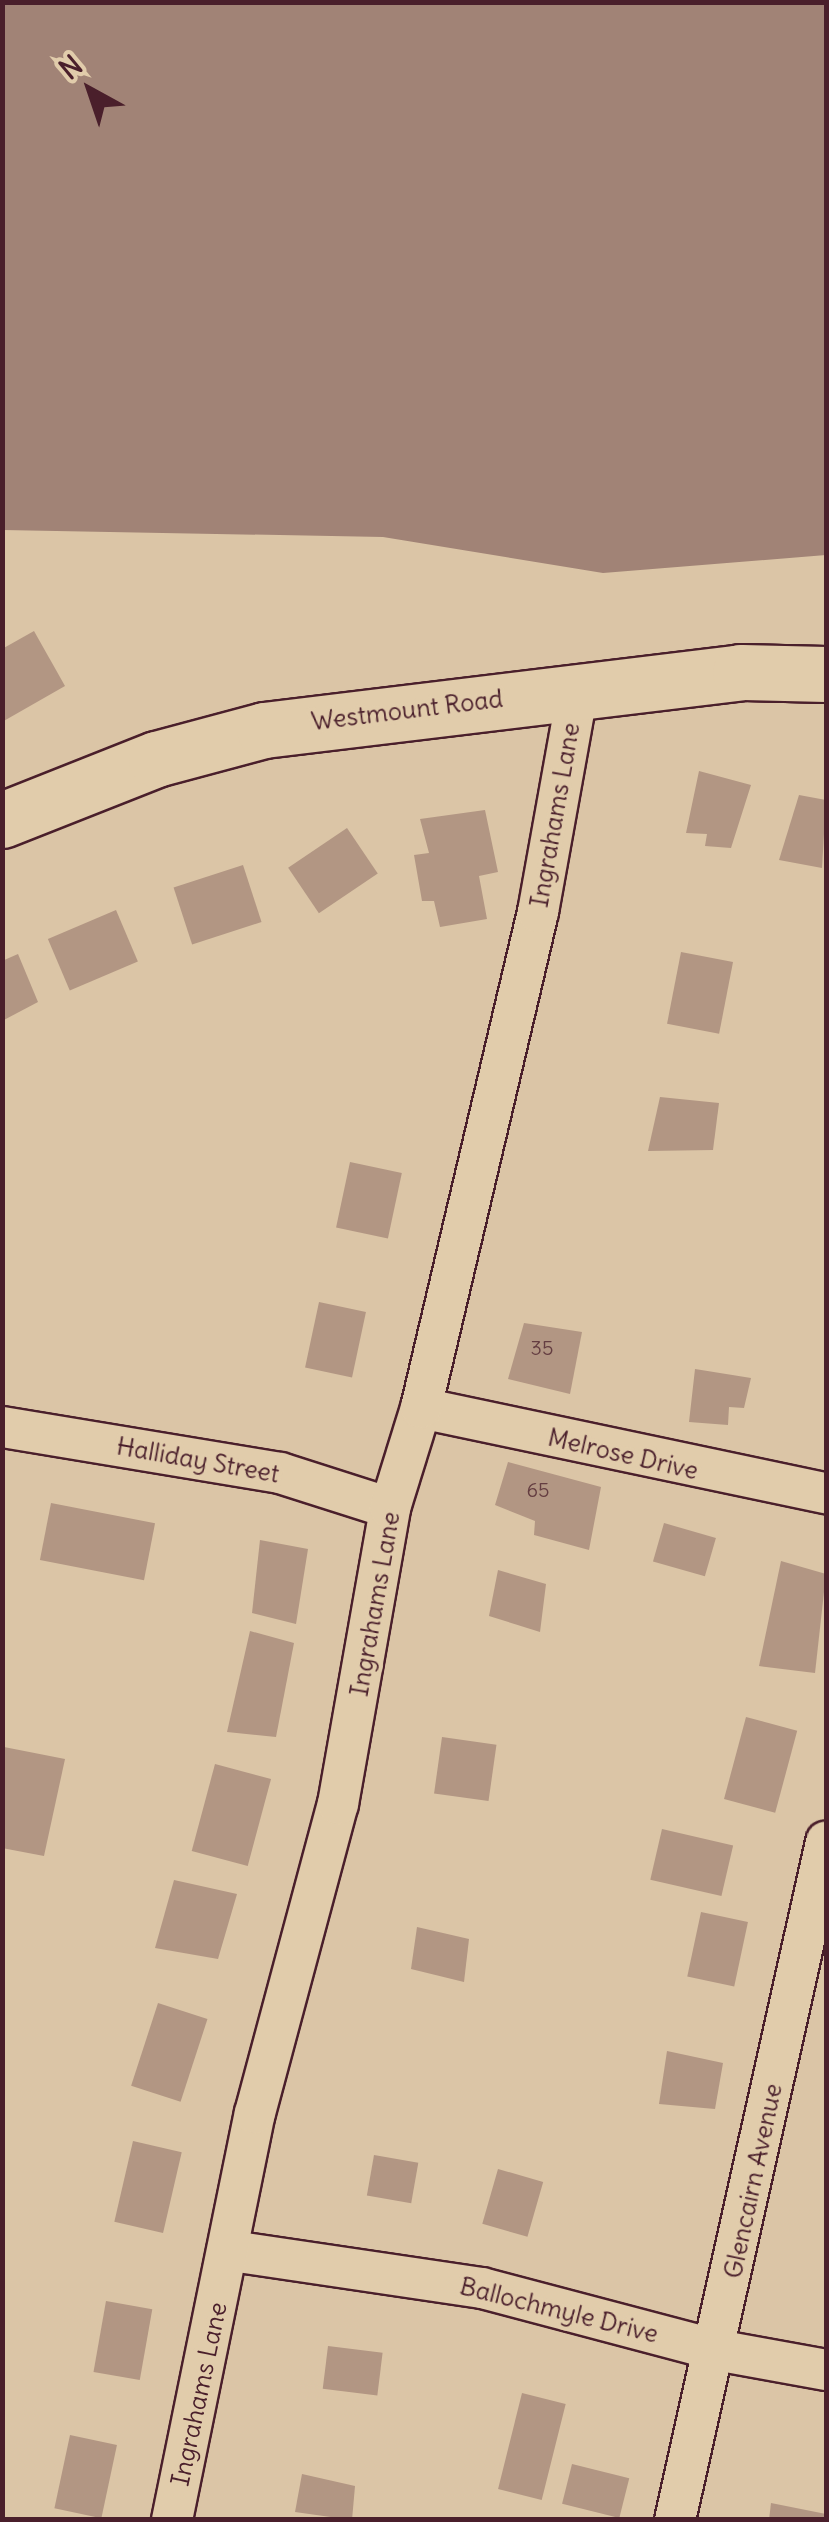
<!DOCTYPE html>
<style>
body{margin:0}
#map{position:relative;width:829px;height:2522px;overflow:hidden;background:#dbc5a6;font-family:Delius,sans-serif}
div>[style]{position:absolute}
.water>*{inset:0;background:#a18376}
.building>*{inset:0;background:#b29683;transform-origin:0 0}
.roads{filter:drop-shadow(2px 0 #4a1f2b) drop-shadow(-2px 0 #4a1f2b) drop-shadow(0 2px #4a1f2b) drop-shadow(0 -2px #4a1f2b)}
.minor>*{height:40px;margin:-20px;padding:0 20px;transform-origin:20px;border-radius:20px;background:#e1ccab}
.secondary>*{height:55px;margin:-27.5px;padding:0 27.5px;transform-origin:27.5px;border-radius:27.5px;background:#e1ccab}
span{translate:-50% -50%;white-space:nowrap;text-align:center;line-height:1.15;-webkit-text-stroke:8px #e1ccab;paint-order:stroke}
.number-label{font-size:20px;color:#643d41}
.number-label span{-webkit-text-stroke-width:0}
.street-label{font-size:25px;color:#4a1f2b}
.frame{position:absolute;inset:0;border:5px solid #4a1f2b;pointer-events:none}
.north{position:absolute;left:40px;top:40px;width:100px;height:100px;-webkit-text-stroke:8px #e1ccab;paint-order:stroke;rotate:320deg;font-size:28px;font-weight:700;line-height:40px;text-align:center;color:#4a1f2b}
.north::after{content:'';display:block;margin:auto;width:35px;height:45px;background:#4a1f2b;clip-path:polygon(50% 0,100% 100%,50% 72%,0 100%)}
</style>
<div id="map">
<div class="water">
<i style="clip-path:polygon(3px 2px,826px 3px,826px 555px,603px 573px,383px 537px,3px 530px)"></i>
</div>
<div class="building">
<i style="clip-path:polygon(34px 631px,65px 686px,2px 722px,2px 649px)"></i>
<i style="clip-path:polygon(699px 771px,751px 785px,731px 848px,705px 846px,707px 834px,686px 833px)"></i>
<i style="clip-path:polygon(799px 795px,826px 800px,822px 868px,779px 860px)"></i>
<i style="clip-path:polygon(485px 810px,498px 872px,479px 876px,487px 919px,440px 927px,434px 901px,422px 901px,414px 855px,429px 853px,420px 819px)"></i>
<i style="left:347px;top:828px;width:55px;height:71px;rotate:56deg"></i>
<i style="left:243px;top:865px;width:60px;height:73px;rotate:72deg"></i>
<i style="left:116px;top:910px;width:56px;height:74px;rotate:67deg"></i>
<i style="left:681px;top:952px;width:53px;height:73px;rotate:11deg"></i>
<i style="clip-path:polygon(18px 954px,38px 1002px,2px 1021px,2px 961px)"></i>
<i style="clip-path:polygon(660px 1097px,719px 1103px,713px 1150px,648px 1151px)"></i>
<i style="left:350px;top:1162px;width:53px;height:67px;rotate:12deg"></i>
<i style="left:319px;top:1302px;width:48px;height:67px;rotate:12deg"></i>
<i style="clip-path:polygon(524px 1323px,582px 1332px,570px 1394px,508px 1379px)"></i>
<i style="clip-path:polygon(695px 1369px,751px 1378px,744px 1408px,729px 1407px,728px 1425px,689px 1422px)"></i>
<i style="clip-path:polygon(508px 1462px,601px 1487px,589px 1550px,534px 1535px,535px 1521px,495px 1505px)"></i>
<i style="left:51px;top:1503px;width:106px;height:58px;rotate:11deg"></i>
<i style="left:664px;top:1523px;width:54px;height:40px;rotate:16deg"></i>
<i style="clip-path:polygon(260px 1540px,308px 1549px,296px 1624px,252px 1613px)"></i>
<i style="clip-path:polygon(781px 1561px,826px 1574px,815px 1673px,759px 1666px)"></i>
<i style="clip-path:polygon(498px 1570px,546px 1584px,540px 1632px,489px 1616px)"></i>
<i style="clip-path:polygon(250px 1631px,294px 1643px,276px 1737px,227px 1732px)"></i>
<i style="left:746px;top:1717px;width:53px;height:85px;rotate:15deg"></i>
<i style="left:442px;top:1737px;width:55px;height:57px;rotate:8deg"></i>
<i style="clip-path:polygon(4px 1747px,65px 1759px,44px 1856px,2px 1848px)"></i>
<i style="left:215px;top:1764px;width:58px;height:90px;rotate:15deg"></i>
<i style="left:662px;top:1829px;width:73px;height:52px;rotate:13deg"></i>
<i style="clip-path:polygon(174px 1880px,237px 1894px,218px 1959px,155px 1948px)"></i>
<i style="left:701px;top:1912px;width:48px;height:66px;rotate:12deg"></i>
<i style="clip-path:polygon(417px 1927px,469px 1939px,464px 1982px,411px 1969px)"></i>
<i style="left:158px;top:2003px;width:52px;height:87px;rotate:18deg"></i>
<i style="clip-path:polygon(667px 2051px,723px 2063px,715px 2109px,659px 2104px)"></i>
<i style="left:133px;top:2141px;width:50px;height:83px;rotate:13deg"></i>
<i style="left:374px;top:2155px;width:45px;height:41px;rotate:10deg"></i>
<i style="left:498px;top:2169px;width:47px;height:57px;rotate:16deg"></i>
<i style="left:106px;top:2301px;width:47px;height:72px;rotate:10deg"></i>
<i style="left:328px;top:2346px;width:55px;height:43px;rotate:7deg"></i>
<i style="left:522px;top:2393px;width:45px;height:99px;rotate:14deg"></i>
<i style="left:70px;top:2435px;width:48px;height:75px;rotate:12deg"></i>
<i style="left:572px;top:2464px;width:59px;height:41px;rotate:14deg"></i>
<i style="clip-path:polygon(302px 2474px,355px 2486px,352px 2520px,295px 2512px)"></i>
<i style="clip-path:polygon(771px 2503px,826px 2514px,826px 2520px,769px 2520px)"></i>
</div>
<div class="roads">
<div class="minor">
<i style="left:421px;top:1408px;width:414px;rotate:11.9deg"></i>
<i style="left:2px;top:1427px;width:282px;rotate:9.4deg"></i>
<i style="left:280px;top:1473px;width:115px;rotate:17.7deg"></i>
<i style="left:231px;top:2251px;width:254px;rotate:8.4deg"></i>
<i style="left:482px;top:2288px;width:242px;rotate:14.8deg"></i>
<i style="left:716px;top:2350px;width:112px;rotate:10.3deg"></i>
<i style="left:172px;top:2520px;width:415px;rotate:-78.5deg"></i>
<i style="left:255px;top:2113px;width:320px;rotate:-75deg"></i>
<i style="left:338px;top:1804px;width:301px;rotate:-80deg"></i>
<i style="left:390px;top:1508px;width:105px;rotate:-72.8deg"></i>
<i style="left:421px;top:1408px;width:510px;rotate:-76.73deg"></i>
<i style="left:538px;top:912px;width:227px;rotate:-79.8deg"></i>
<i style="left:675px;top:2520px;width:695px;rotate:-77.44deg"></i>
</div>
<div class="secondary">
<i style="left:2px;top:820px;width:166px;rotate:-21.6deg"></i>
<i style="left:156px;top:759px;width:112px;rotate:-15deg"></i>
<i style="left:264px;top:730px;width:480px;rotate:-6.9deg"></i>
<i style="left:740px;top:672px;width:86px;rotate:1.3deg"></i>
</div>
</div>
<div class="number-label">
<span style="left:542px;top:1347px">35</span>
<span style="left:538px;top:1489px">65</span>
</div>
<div class="street-label">
<span style="left:407px;top:710px;rotate:-7deg">Westmount Road</span>
<span style="left:555px;top:815px;rotate:-80deg">Ingrahams Lane</span>
<span style="left:623px;top:1454px;rotate:13deg">Melrose Drive</span>
<span style="left:198px;top:1460px;rotate:10deg">Halliday Street</span>
<span style="left:375px;top:1604px;rotate:-80deg">Ingrahams Lane</span>
<span style="left:753px;top:2181px;rotate:-78deg">Glencairn Avenue</span>
<span style="left:559px;top:2310px;rotate:14deg">Ballochmyle Drive</span>
<span style="left:199px;top:2394px;rotate:-78deg">Ingrahams Lane</span>
</div>
<div class="frame"></div>
<div class="north">N</div>
</div>
